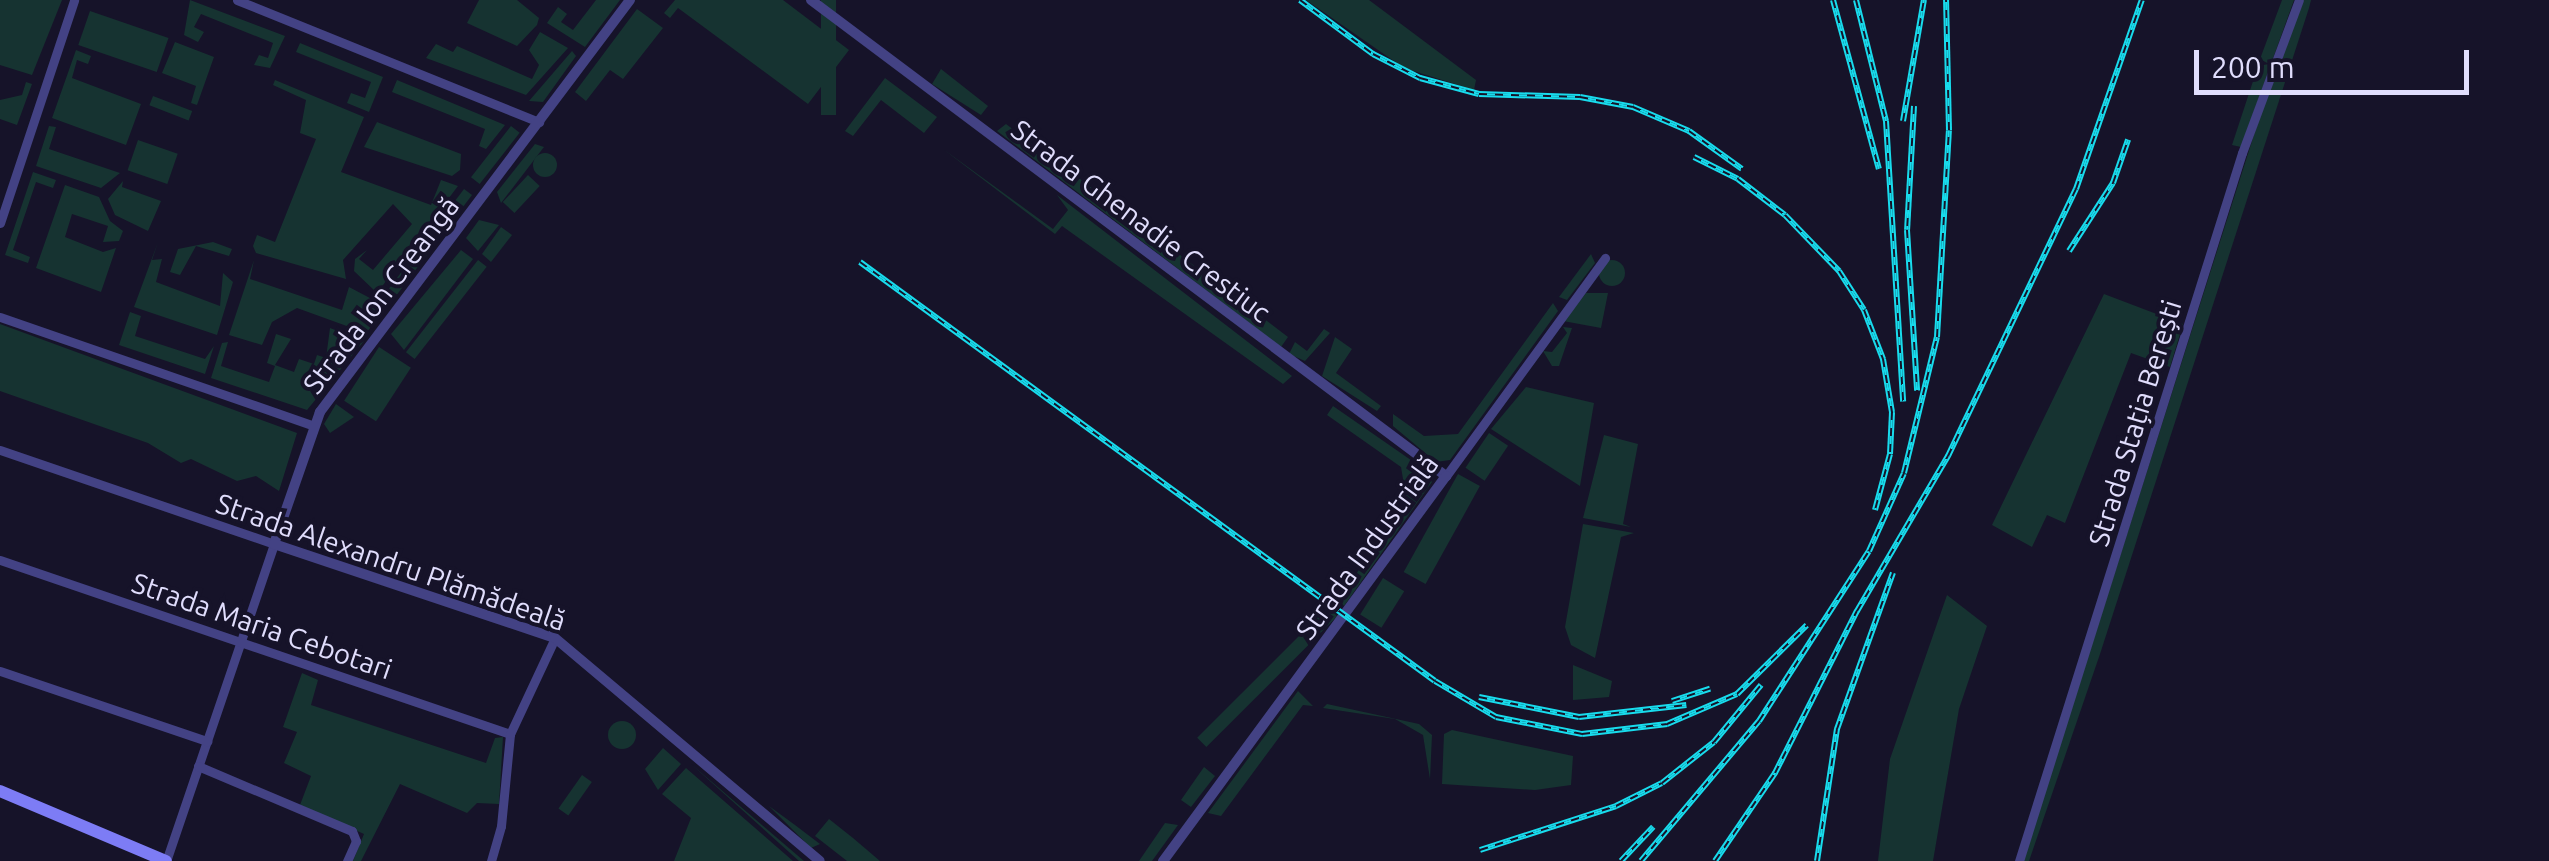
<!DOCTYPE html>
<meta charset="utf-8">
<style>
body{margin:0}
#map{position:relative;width:2549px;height:861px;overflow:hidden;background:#161329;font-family:Ubuntu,sans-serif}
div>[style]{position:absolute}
.green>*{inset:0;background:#163331;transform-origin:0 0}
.round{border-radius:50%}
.minor>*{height:9px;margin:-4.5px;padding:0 4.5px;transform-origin:4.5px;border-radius:4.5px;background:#434284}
.tertiary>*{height:10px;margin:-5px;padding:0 5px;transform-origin:5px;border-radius:5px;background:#434284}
.secondary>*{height:12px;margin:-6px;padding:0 6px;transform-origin:6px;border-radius:6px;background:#7d7cf5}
.rail>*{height:6px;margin-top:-3px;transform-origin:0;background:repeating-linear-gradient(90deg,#161329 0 8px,#18dced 0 16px);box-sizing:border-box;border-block:2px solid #18dced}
span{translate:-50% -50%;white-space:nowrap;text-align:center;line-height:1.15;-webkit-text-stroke:8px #161329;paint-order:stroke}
.street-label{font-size:28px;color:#e0ddfc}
.scale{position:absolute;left:2194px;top:50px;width:275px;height:45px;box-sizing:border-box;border:5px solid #e0ddfc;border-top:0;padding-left:12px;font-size:30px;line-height:35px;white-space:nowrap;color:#e0ddfc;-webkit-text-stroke:8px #161329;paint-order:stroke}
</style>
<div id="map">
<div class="green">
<i style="clip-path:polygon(0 0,62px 0,32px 75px,0 65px)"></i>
<i style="clip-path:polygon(190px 0,285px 36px,270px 68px,254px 65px,259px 55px,268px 58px,273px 43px,201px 14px,194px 27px,204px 32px,198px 42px,184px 35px)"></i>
<i style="clip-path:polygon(479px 0,517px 0,539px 18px,537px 25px,517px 46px,467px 23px)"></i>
<i style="clip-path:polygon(596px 0,620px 0,585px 47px,547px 23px,558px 7px,567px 14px,561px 22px,573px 30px)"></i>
<i style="clip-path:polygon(675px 0,783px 0,849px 50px,808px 104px,678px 8px,670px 18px,664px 13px)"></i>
<i style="left:821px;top:0;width:15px;height:115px"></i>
<i style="clip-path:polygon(1306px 0,1369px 0,1476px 80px,1474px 90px,1404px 68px)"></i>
<i style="clip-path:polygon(2282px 0,2294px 0,2241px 147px,2232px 145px,2258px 66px,2269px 64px,2260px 59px)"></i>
<i style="clip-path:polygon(2303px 0,2311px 0,2309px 8px,2100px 654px,2029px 861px,2023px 861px,2267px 94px)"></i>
<i style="clip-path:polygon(637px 9px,663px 28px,623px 79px,610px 70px,586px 101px,575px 92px)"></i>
<i style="left:90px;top:11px;width:83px;height:36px;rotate:19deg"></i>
<i style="clip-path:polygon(540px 32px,568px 48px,526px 95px,426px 58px,436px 44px,453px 52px,457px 46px,532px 79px,539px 65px,529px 50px)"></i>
<i style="clip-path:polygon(175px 42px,214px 57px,197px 105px,191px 103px,196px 86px,162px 73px)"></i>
<i style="clip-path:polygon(300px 43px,383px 77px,369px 112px,347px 103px,351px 93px,365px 98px,371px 82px,296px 52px)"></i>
<i style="clip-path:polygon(76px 50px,91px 56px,88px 64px,77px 60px,72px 78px,141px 104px,126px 145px,52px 118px)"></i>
<i style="clip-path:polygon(572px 51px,576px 56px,543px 102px,529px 101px)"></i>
<i style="clip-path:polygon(941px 69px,988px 106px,981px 115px,932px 84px)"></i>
<i style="clip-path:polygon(885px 78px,937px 117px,924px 133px,881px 100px,853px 136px,845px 131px)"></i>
<i style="clip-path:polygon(275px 80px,364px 117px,341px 172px,431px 205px,441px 180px,458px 186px,377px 293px,354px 271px,355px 259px,367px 250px,359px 259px,373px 270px,412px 224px,393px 204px,343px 260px,346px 279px,256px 253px,253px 246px,257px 235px,275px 242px,316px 139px,300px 133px,306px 100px,273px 85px)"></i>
<i style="clip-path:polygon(397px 80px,505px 125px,486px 149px,479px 146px,485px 129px,392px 92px)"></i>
<i style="clip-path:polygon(26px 82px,32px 84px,17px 125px,0 119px,0 100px,22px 95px)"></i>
<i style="left:153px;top:96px;width:42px;height:10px;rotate:21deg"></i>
<i style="clip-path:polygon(377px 122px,461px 154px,460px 170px,452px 176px,364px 147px)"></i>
<i style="clip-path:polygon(1006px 124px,1046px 154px,1053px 152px,1051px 157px,1288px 337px,1281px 347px,997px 131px)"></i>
<i style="clip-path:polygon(49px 126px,56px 127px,49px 149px,120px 173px,101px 188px,36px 166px)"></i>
<i style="left:511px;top:126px;width:11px;height:65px;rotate:38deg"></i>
<i style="left:138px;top:140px;width:42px;height:32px;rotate:19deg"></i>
<i style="clip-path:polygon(535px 144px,544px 147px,501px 203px,497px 192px)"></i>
<i style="clip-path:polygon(943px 149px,1053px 229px,1068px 210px,1057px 195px,1292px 376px,1283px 384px,1062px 226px,1055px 234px)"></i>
<i class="round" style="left:533px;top:153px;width:24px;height:24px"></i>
<i style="clip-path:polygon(33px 172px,56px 180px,53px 188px,36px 182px,13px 250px,30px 257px,28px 263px,5px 255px)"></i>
<i style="left:528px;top:175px;width:16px;height:37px;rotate:43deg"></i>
<i style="clip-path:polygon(123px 181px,122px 187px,161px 201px,148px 231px,115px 215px,108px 199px)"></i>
<i style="clip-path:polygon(65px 185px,99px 197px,110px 221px,123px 231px,119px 241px,103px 242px,108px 226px,72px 214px,65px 237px,103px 252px,116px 248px,101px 292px,36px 268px)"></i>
<i style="left:464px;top:189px;width:10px;height:133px;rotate:37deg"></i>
<i style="clip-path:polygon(479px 220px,499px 225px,478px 251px,466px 238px)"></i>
<i style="clip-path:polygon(501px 227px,512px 235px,491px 262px,482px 254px)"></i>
<i style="clip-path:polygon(158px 242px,152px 260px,162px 259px,156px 282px,220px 306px,223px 273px,233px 282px,217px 335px,134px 307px)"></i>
<i style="clip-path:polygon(213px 242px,232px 249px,229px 256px,196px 246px,180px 275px,170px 272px,178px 249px)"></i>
<i style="clip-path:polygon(461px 250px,473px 259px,404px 350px,391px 334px)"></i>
<i style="clip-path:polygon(1591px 254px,1595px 263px,1567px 300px,1559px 297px)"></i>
<i style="clip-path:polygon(254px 260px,250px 279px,342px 310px,349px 287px,387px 307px,366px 333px,297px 308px,272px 322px,262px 345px,229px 335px)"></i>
<i style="left:478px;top:260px;width:11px;height:117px;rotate:38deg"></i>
<i class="round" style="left:1599px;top:260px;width:26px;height:26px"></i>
<i style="clip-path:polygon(1586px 293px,1608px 293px,1601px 328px,1563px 321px)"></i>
<i style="clip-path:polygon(2104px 294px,2183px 324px,2170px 367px,2131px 353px,2065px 523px,2047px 515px,2032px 547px,1992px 525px)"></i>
<i style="clip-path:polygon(1553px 303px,1558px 311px,1450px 460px,1436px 462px,1393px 426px,1393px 414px,1424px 436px,1458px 434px)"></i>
<i style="clip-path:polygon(130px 312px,141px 316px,135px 336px,205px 359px,214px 346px,205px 374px,119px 345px)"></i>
<i style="clip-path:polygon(0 324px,297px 433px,279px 491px,256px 476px,237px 481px,191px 459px,181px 463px,148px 443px,0 391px)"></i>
<i style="clip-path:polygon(1563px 327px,1572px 328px,1559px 366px,1552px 366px,1543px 351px,1552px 352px,1567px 333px)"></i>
<i style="clip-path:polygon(330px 328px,364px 341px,307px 410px,211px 378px,222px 343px,228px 342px,221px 366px,269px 382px,275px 366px,267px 363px,276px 334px,291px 339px,275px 365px,294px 372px,299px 359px,314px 364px,317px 355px,326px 358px)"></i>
<i style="clip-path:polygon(1324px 329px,1330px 333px,1305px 361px,1289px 354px,1295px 342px,1307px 351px)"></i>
<i style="clip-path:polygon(1335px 337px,1352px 349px,1336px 373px,1381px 406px,1377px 411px,1322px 376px)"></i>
<i style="left:379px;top:347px;width:38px;height:64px;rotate:33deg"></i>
<i style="clip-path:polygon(1526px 387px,1594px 403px,1580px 486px,1491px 429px)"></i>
<i style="clip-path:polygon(336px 404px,354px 417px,330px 433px,324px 424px)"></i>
<i style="clip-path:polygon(1333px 406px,1431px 474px,1432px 482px,1344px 606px,1338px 599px,1407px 503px,1401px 467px,1327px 415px)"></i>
<i style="left:1489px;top:433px;width:23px;height:42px;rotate:34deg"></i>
<i style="clip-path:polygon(1604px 435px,1638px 444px,1623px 524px,1631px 527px,1583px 518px)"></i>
<i style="left:1458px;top:474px;width:25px;height:112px;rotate:29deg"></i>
<i style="clip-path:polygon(1583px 524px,1634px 533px,1621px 537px,1595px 658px,1571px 645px,1565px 627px)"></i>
<i style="left:1383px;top:578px;width:25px;height:43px;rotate:32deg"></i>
<i style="clip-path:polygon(1947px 595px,1987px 626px,1959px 709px,1933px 861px,1878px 861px,1890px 759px)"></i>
<i style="left:1328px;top:607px;width:13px;height:185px;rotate:45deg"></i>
<i style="clip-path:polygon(1573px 665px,1612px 681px,1609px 697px,1573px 700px)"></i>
<i style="clip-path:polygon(302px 673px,318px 680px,311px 705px,486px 763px,495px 738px,503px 737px,499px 804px,477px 803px,467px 813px,400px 784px,361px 861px,353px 861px,364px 834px,300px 805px,311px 776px,284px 763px,297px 732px,283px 727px)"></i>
<i style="clip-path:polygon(1298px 691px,1313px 706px,1303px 705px,1221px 816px,1208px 813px)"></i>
<i style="clip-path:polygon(1327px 704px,1419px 724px,1432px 735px,1430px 779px,1423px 735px,1395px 719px,1323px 708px)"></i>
<i class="round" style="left:608px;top:721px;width:28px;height:28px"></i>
<i style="clip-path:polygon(1452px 730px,1573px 756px,1571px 785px,1535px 790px,1442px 784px,1444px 734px)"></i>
<i style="clip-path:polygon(663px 748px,681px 764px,658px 790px,645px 769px)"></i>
<i style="clip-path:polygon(691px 764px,804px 861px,799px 861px)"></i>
<i style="clip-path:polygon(1204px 767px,1215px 776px,1191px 807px,1181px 800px)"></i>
<i style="clip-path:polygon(686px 768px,793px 861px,674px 861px,691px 818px,662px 794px)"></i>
<i style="left:582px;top:775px;width:12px;height:41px;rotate:35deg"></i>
<i style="clip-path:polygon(769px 806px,795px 825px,820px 844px,811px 848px)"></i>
<i style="clip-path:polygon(829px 819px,853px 838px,880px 861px,847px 861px,815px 836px)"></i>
<i style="clip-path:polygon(1165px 823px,1178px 825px,1152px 861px,1139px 861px)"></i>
</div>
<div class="minor">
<i style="left:237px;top:0;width:326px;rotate:22deg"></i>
<i style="left:0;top:223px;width:235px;rotate:-71.6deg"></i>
<i style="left:0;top:317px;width:332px;rotate:19.1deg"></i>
<i style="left:0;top:450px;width:290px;rotate:18.9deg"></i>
<i style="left:274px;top:544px;width:335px;rotate:108.8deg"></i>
<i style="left:1446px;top:476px;width:270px;rotate:-53.9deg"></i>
<i style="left:0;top:560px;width:539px;rotate:18.84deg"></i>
<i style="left:0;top:671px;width:219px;rotate:18.7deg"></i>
<i style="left:198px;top:766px;width:167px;rotate:22.9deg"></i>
<i style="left:352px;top:831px;width:11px;rotate:68deg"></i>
<i style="left:356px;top:841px;width:22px;rotate:114deg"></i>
<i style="left:491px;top:861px;width:36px;rotate:-74deg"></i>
<i style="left:501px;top:826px;width:92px;rotate:-84.4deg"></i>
<i style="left:510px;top:734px;width:106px;rotate:-64.9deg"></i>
<i style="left:2019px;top:861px;width:742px;rotate:-72.52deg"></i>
<i style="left:2242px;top:153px;width:163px;rotate:-69.6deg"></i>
</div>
<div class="tertiary">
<i style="left:630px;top:0;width:516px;rotate:126.96deg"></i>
<i style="left:320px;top:412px;width:140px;rotate:109.2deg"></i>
<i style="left:274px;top:544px;width:296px;rotate:18.5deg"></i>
<i style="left:555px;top:638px;width:346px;rotate:40.1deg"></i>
<i style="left:811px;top:0;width:794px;rotate:36.86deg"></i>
<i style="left:1446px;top:476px;width:478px;rotate:126.3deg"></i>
</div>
<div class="secondary">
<i style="left:0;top:791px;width:180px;rotate:22.9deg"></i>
</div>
<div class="rail">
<i style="left:1300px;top:0;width:91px;rotate:36.5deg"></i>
<i style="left:1373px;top:54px;width:53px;rotate:27.1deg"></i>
<i style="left:1420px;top:78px;width:61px;rotate:15.2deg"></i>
<i style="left:1479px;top:94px;width:101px;rotate:1.7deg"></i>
<i style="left:1580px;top:97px;width:54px;rotate:10.7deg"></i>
<i style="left:1633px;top:107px;width:61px;rotate:23.2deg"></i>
<i style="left:1689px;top:131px;width:65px;rotate:35.6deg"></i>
<i style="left:1833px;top:0;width:175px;rotate:74.8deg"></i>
<i style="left:1856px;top:0;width:125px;rotate:76.1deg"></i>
<i style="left:1886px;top:121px;width:281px;rotate:86.5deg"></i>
<i style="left:1914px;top:106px;width:124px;rotate:93.2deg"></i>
<i style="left:1907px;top:230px;width:161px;rotate:86.4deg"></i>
<i style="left:1903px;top:121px;width:123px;rotate:-80.2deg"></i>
<i style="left:1694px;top:157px;width:49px;rotate:26.6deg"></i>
<i style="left:1738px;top:179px;width:59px;rotate:37.5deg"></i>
<i style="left:1785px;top:215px;width:78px;rotate:46deg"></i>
<i style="left:1839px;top:271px;width:46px;rotate:57.3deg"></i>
<i style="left:1864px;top:310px;width:53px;rotate:68.8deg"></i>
<i style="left:1883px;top:359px;width:54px;rotate:80.4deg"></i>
<i style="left:1892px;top:412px;width:42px;rotate:92.7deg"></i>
<i style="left:1890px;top:454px;width:58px;rotate:105deg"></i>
<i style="left:2069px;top:251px;width:81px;rotate:-57.1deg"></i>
<i style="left:2113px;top:183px;width:46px;rotate:-70.8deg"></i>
<i style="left:860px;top:262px;width:711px;rotate:36.08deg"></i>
<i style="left:1435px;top:681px;width:71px;rotate:30.5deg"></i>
<i style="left:1496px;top:717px;width:88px;rotate:11.2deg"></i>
<i style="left:1582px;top:734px;width:86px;rotate:-6.7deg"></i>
<i style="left:1667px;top:724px;width:76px;rotate:-23.2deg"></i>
<i style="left:1737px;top:694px;width:98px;rotate:-44.6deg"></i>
<i style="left:1479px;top:697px;width:102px;rotate:11.3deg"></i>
<i style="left:1579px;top:717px;width:108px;rotate:-6.4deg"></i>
<i style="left:1672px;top:701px;width:40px;rotate:-18deg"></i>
<i style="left:1480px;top:850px;width:143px;rotate:-17.9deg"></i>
<i style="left:1616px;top:806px;width:51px;rotate:-26.6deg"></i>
<i style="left:1662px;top:783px;width:66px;rotate:-38.3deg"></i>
<i style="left:1714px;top:742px;width:74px;rotate:-50.5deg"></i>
<i style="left:1621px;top:861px;width:47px;rotate:-46.7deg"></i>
<i style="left:1641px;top:861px;width:183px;rotate:-49.9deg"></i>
<i style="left:1759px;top:721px;width:202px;rotate:-57.1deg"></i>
<i style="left:1869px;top:551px;width:85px;rotate:-65.8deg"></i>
<i style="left:1904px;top:473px;width:140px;rotate:-76.4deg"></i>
<i style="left:1937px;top:337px;width:207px;rotate:-86.7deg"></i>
<i style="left:1949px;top:130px;width:130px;rotate:-91.3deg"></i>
<i style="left:1715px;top:861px;width:107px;rotate:-55.7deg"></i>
<i style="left:1775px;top:773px;width:182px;rotate:-63.2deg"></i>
<i style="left:1857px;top:611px;width:180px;rotate:-59.6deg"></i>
<i style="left:1948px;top:456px;width:296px;rotate:-64.4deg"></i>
<i style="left:2076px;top:189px;width:200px;rotate:-70.8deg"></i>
<i style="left:1817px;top:861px;width:134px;rotate:-81.4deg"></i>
<i style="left:1837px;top:729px;width:166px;rotate:-70.3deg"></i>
</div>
<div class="street-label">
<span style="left:1141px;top:221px;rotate:37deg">Strada Ghenadie Crestiuc</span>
<span style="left:381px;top:295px;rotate:-53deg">Strada Ion Creangă</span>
<span style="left:2135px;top:423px;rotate:-73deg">Strada Stația Berești</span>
<span style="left:1367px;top:547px;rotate:-54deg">Strada Industrială</span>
<span style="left:391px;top:562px;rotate:19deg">Strada Alexandru Plămădeală</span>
<span style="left:262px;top:626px;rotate:19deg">Strada Maria Cebotari</span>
</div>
<div class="scale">200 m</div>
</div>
